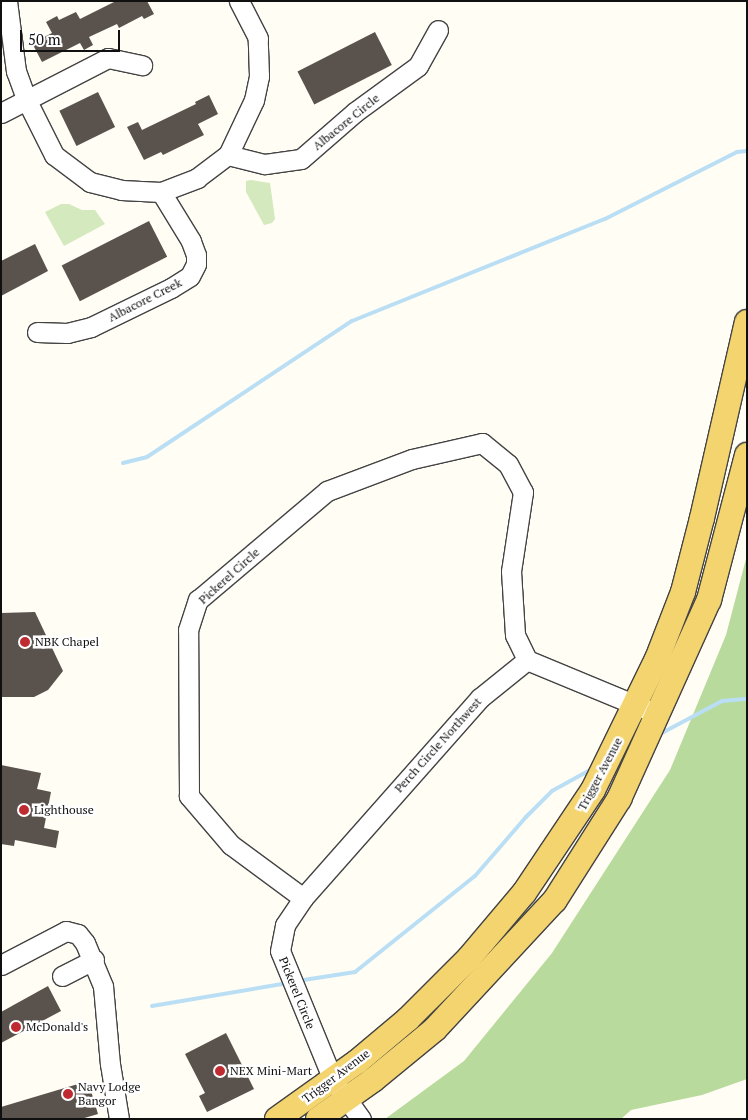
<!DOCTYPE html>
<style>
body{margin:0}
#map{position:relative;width:748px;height:1120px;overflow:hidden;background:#fffdf4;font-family:"PT Serif",serif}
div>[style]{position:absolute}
.green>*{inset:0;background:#d4e9be}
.forest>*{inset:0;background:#b8da9d}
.stream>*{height:4px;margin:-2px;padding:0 2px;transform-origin:2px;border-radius:2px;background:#badff5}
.building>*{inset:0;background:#59524d;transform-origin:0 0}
.roads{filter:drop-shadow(1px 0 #434343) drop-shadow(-1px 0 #434343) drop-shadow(0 1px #434343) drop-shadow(0 -1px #434343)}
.minor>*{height:19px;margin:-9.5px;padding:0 9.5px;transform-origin:9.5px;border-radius:9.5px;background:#fff}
.major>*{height:24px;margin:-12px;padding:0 12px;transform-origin:12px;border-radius:12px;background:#f4d46f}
.dots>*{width:14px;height:14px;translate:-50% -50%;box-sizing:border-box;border:2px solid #fff;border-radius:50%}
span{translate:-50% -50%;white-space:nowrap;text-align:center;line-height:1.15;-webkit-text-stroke:5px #fff;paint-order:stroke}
.street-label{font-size:12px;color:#101010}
.poi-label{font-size:12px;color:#101010}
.left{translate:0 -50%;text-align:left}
.frame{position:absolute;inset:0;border:2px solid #101010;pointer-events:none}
.scale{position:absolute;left:20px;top:30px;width:100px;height:22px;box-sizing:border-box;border:2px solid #101010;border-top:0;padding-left:6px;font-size:15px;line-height:18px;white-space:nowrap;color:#101010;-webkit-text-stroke:4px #fff;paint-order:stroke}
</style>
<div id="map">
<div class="green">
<i style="clip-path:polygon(251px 180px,270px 183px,275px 219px,272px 223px,264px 225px,246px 192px,246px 181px)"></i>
<i style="clip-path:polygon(61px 204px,69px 204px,82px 210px,95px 210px,105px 224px,64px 246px,45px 212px)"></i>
</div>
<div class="forest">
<i style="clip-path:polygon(747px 555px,747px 1079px,702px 1095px,631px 1110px,621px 1119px,385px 1119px,464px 1061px,552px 953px,670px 770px,726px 635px)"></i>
</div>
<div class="stream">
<i style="left:123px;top:463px;width:25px;rotate:-14deg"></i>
<i style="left:147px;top:457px;width:246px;rotate:-33.6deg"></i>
<i style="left:352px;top:321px;width:273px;rotate:-22deg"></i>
<i style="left:605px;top:219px;width:148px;rotate:-26.9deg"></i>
<i style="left:737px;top:152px;width:10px;rotate:-6deg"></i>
<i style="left:658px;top:735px;width:72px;rotate:-28deg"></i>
<i style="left:722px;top:701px;width:25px;rotate:-5deg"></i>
<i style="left:297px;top:981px;width:59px;rotate:-8.8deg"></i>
<i style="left:355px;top:972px;width:154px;rotate:-38.7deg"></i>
<i style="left:475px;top:876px;width:78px;rotate:-49.2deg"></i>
<i style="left:526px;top:817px;width:37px;rotate:-45deg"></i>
<i style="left:552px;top:791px;width:46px;rotate:-28.8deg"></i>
<i style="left:152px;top:1006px;width:138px;rotate:-9.6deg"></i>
</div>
<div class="building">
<i style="clip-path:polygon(116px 1px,147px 1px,154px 14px,144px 19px,142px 16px,119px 28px,117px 24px,89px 37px,93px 45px,84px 50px,80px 43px,42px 62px,32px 43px,52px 33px,46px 22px,57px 16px,59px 20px,76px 12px,80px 19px)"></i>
<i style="left:375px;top:32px;width:37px;height:87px;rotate:63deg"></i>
<i style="left:98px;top:92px;width:39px;height:43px;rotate:64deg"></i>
<i style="clip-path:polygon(209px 95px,218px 114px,198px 124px,204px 135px,163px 155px,161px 152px,144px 160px,127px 127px,138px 122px,142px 130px,196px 104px,195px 102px)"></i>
<i style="left:149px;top:221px;width:40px;height:98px;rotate:63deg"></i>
<i style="clip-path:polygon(35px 244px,48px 271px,1px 296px,1px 261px)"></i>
<i style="clip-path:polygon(35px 612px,63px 671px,48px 690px,34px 697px,1px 697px,1px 613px)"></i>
<i style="clip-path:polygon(1px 765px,41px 773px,37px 789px,51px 792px,44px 828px,59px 831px,56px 848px,15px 840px,14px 846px,1px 844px)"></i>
<i style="clip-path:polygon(48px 986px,61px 1011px,1px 1043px,1px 1012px)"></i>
<i style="clip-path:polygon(226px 1033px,254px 1089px,207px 1112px,199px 1096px,205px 1093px,185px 1054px)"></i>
<i style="clip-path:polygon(88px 1081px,98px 1114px,81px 1119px,1px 1119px,1px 1107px)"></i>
</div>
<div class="roads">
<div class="minor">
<i style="left:7px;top:1px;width:71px;rotate:82.7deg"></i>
<i style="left:16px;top:71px;width:30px;rotate:70deg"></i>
<i style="left:26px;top:99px;width:63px;rotate:63.4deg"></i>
<i style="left:54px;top:155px;width:45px;rotate:36.9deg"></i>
<i style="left:90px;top:182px;width:32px;rotate:14deg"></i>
<i style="left:121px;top:190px;width:40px;rotate:2.9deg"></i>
<i style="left:161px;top:192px;width:39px;rotate:-21deg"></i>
<i style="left:197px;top:178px;width:39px;rotate:-37deg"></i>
<i style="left:228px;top:155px;width:61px;rotate:-64.7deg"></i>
<i style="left:254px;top:100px;width:25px;rotate:-78deg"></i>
<i style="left:259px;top:76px;width:38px;rotate:-92deg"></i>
<i style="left:258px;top:38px;width:42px;rotate:-117.2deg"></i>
<i style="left:1px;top:113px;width:120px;rotate:-27.2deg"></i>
<i style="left:108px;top:58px;width:35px;rotate:12deg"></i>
<i style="left:228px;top:155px;width:38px;rotate:14deg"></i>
<i style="left:265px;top:164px;width:36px;rotate:-8deg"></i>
<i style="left:301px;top:159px;width:72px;rotate:-41deg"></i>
<i style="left:355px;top:112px;width:78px;rotate:-36.1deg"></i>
<i style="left:418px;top:66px;width:41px;rotate:-60.9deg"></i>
<i style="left:37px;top:332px;width:30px;rotate:2deg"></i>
<i style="left:67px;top:333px;width:25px;rotate:-14deg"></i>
<i style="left:91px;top:327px;width:89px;rotate:-26deg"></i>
<i style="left:171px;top:288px;width:22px;rotate:-32deg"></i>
<i style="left:190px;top:276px;width:13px;rotate:-63deg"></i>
<i style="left:196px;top:264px;width:9px;rotate:-90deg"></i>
<i style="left:196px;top:255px;width:15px;rotate:-110deg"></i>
<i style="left:191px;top:241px;width:57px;rotate:-121.5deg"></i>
<i style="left:527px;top:660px;width:131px;rotate:22.5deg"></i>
<i style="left:303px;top:898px;width:89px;rotate:-143.6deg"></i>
<i style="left:231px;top:845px;width:65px;rotate:-130.6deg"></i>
<i style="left:189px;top:796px;width:166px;rotate:-90.3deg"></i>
<i style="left:188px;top:630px;width:32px;rotate:-72deg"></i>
<i style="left:198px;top:600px;width:169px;rotate:-40.2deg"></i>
<i style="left:327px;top:491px;width:91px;rotate:-20.6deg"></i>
<i style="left:412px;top:459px;width:72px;rotate:-12.9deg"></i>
<i style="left:482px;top:443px;width:33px;rotate:39deg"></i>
<i style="left:508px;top:464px;width:32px;rotate:62deg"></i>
<i style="left:523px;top:492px;width:80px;rotate:98.6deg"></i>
<i style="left:511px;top:571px;width:64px;rotate:86.4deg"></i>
<i style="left:515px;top:635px;width:28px;rotate:64deg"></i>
<i style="left:1px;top:965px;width:73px;rotate:-27.6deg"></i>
<i style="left:66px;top:931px;width:12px;rotate:14deg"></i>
<i style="left:78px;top:934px;width:11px;rotate:52deg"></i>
<i style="left:85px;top:943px;width:47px;rotate:67.3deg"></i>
<i style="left:103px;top:986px;width:78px;rotate:84.9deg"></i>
<i style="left:110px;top:1064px;width:56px;rotate:80.7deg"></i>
<i style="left:62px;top:976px;width:36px;rotate:-27deg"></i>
<i style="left:361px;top:1119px;width:48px;rotate:-125.7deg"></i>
<i style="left:333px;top:1080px;width:139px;rotate:-112.3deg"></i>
<i style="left:280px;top:951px;width:26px;rotate:-79deg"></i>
<i style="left:285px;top:925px;width:32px;rotate:-56deg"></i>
<i style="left:303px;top:898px;width:267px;rotate:-48.5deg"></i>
<i style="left:480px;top:698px;width:60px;rotate:-39deg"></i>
</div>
<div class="major">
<i style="left:277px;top:1119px;width:98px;rotate:-35.5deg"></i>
<i style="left:357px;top:1062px;width:67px;rotate:-40.1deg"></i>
<i style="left:408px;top:1019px;width:86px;rotate:-45deg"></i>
<i style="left:469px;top:958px;width:85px;rotate:-49.8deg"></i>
<i style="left:524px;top:893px;width:124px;rotate:-56.2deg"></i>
<i style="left:593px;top:790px;width:146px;rotate:-64deg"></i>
<i style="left:657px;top:659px;width:72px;rotate:-68.8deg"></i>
<i style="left:683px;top:592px;width:76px;rotate:-75.6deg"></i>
<i style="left:702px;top:518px;width:201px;rotate:-77.1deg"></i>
<i style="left:318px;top:1119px;width:67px;rotate:-35.3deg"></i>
<i style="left:373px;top:1080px;width:80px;rotate:-39.4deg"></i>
<i style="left:435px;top:1029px;width:176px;rotate:-47.1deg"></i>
<i style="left:555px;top:900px;width:120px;rotate:-57.6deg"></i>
<i style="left:619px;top:799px;width:218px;rotate:-65.7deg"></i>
<i style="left:709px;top:600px;width:150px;rotate:-75.3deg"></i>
</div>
</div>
<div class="dots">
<i style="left:25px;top:642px;background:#be2b31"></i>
<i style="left:24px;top:810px;background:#be2b31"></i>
<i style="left:16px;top:1027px;background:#be2b31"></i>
<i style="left:220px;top:1071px;background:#be2b31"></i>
<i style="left:68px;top:1094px;background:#be2b31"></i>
</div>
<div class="street-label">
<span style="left:346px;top:122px;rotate:-39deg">Albacore Circle</span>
<span style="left:145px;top:300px;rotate:-27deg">Albacore Creek</span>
<span style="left:229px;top:576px;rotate:-42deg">Pickerel Circle</span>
<span style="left:438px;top:745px;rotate:-48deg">Perch Circle Northwest</span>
<span style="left:600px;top:774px;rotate:-62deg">Trigger Avenue</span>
<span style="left:297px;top:993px;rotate:68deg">Pickerel Circle</span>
<span style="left:336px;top:1076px;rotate:-37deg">Trigger Avenue</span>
</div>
<div class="poi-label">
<span class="left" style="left:35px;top:642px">NBK Chapel</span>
<span class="left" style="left:34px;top:810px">Lighthouse</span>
<span class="left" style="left:26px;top:1027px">McDonald's</span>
<span class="left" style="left:230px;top:1071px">NEX Mini-Mart</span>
<span class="left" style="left:78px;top:1094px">Navy Lodge<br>Bangor</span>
</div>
<div class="frame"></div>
<div class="scale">50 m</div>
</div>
